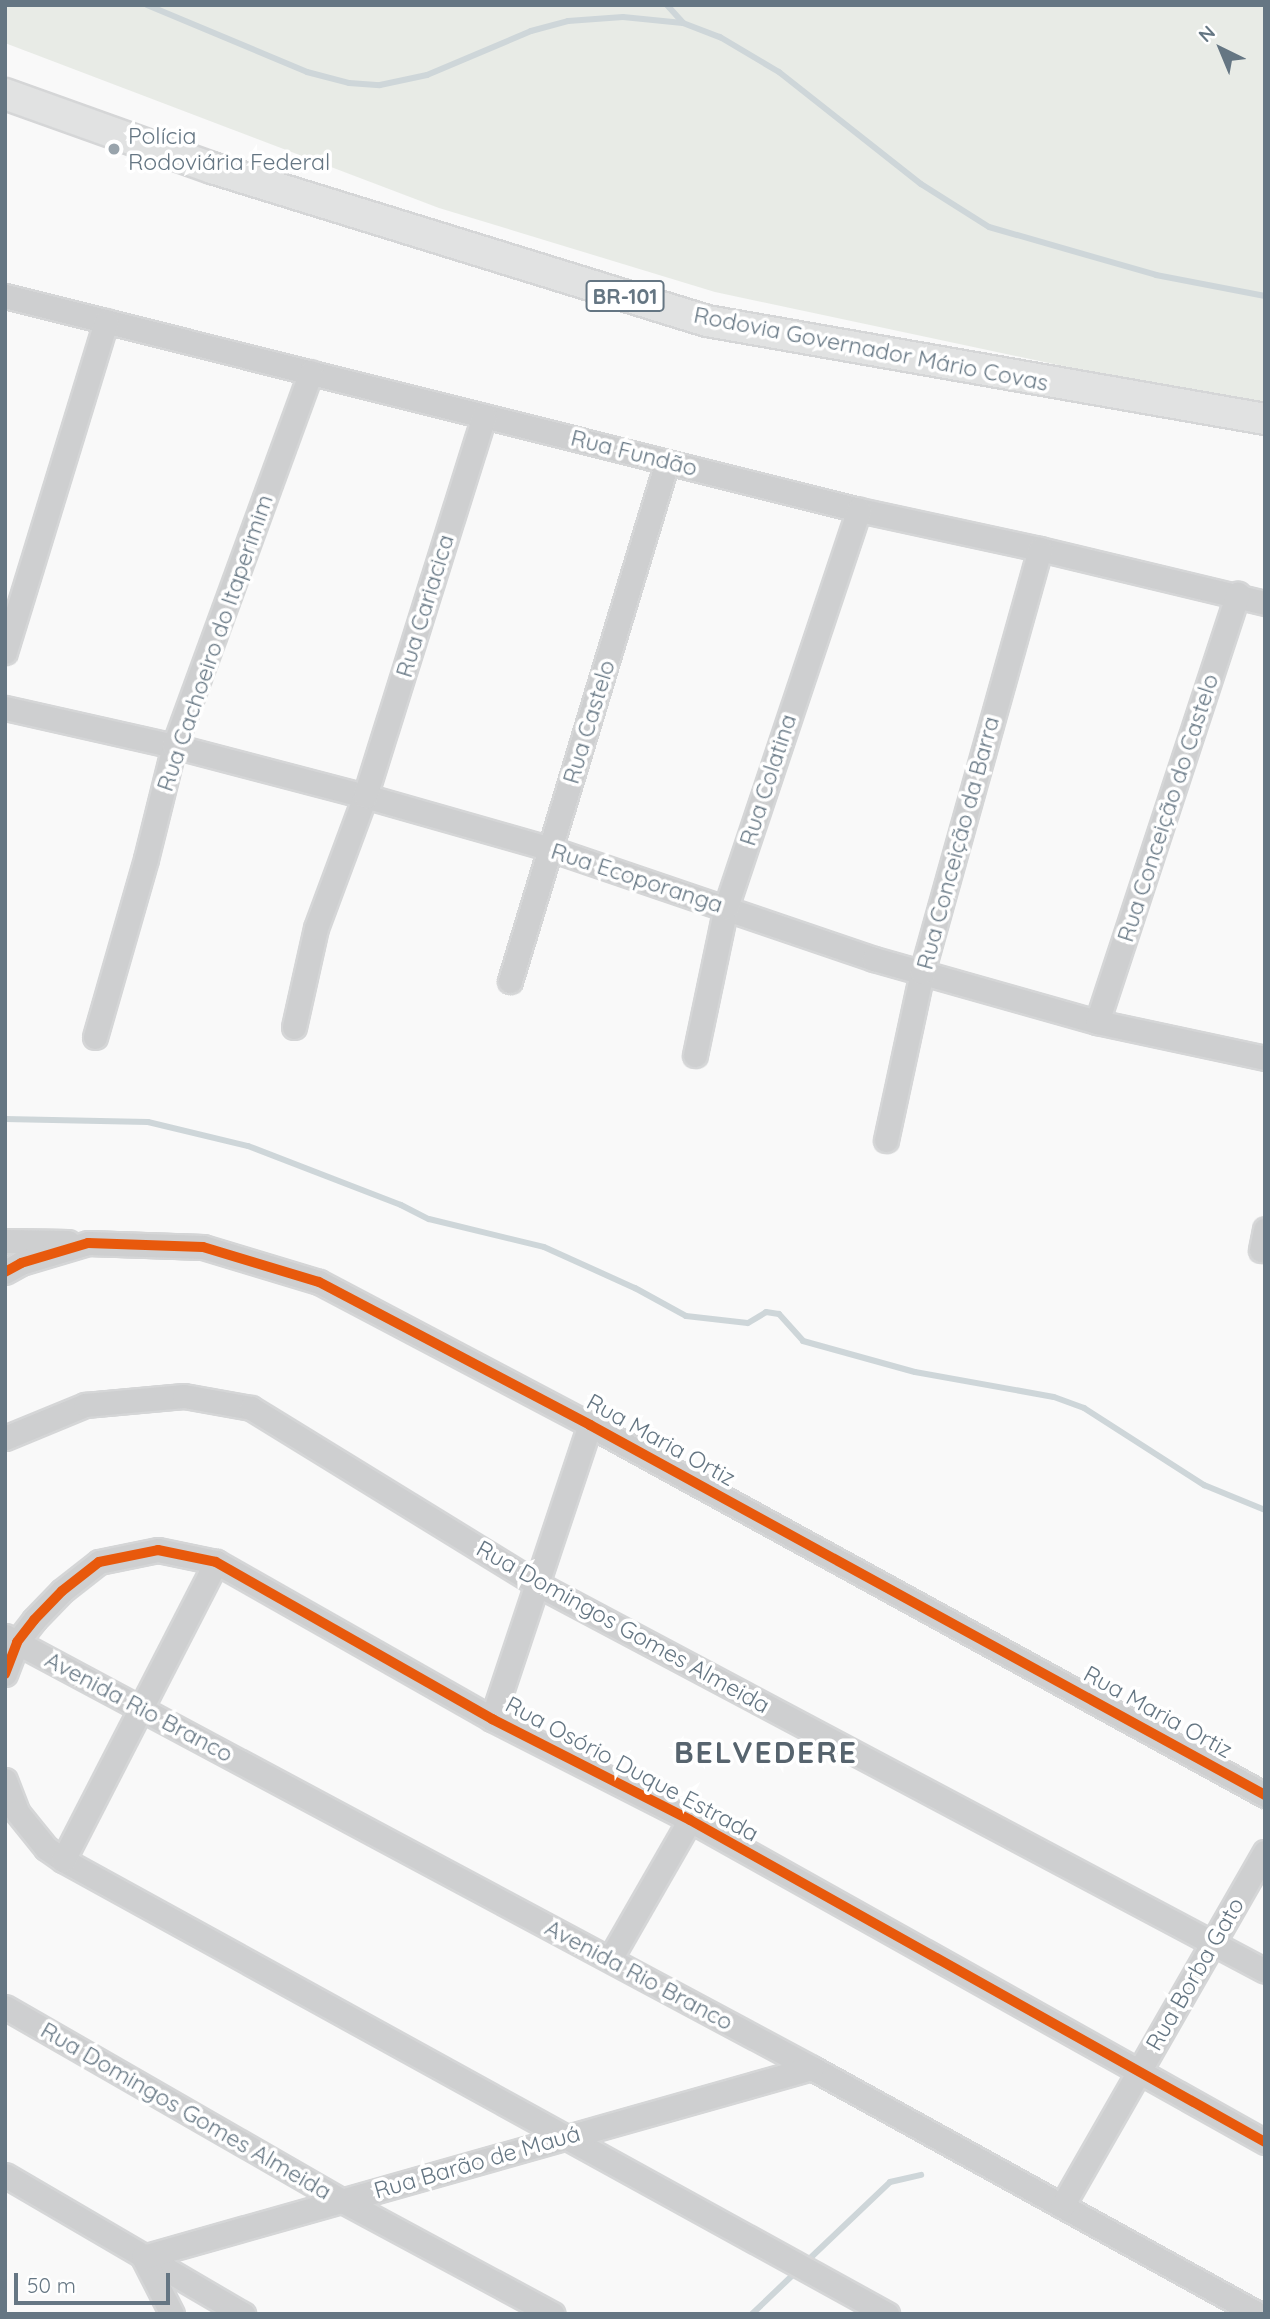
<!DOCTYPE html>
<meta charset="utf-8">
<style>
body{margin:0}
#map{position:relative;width:1270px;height:2319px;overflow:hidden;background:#f9f9f9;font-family:Quicksand,sans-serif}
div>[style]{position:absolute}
.green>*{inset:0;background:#e8ebe6}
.stream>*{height:6px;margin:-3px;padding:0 3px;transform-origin:3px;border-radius:3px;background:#ced6d9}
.roads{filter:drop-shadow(2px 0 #d5d6d7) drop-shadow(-2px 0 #d5d6d7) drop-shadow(0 2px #d5d6d7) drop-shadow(0 -2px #d5d6d7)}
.minor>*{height:23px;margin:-11.5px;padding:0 11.5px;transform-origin:11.5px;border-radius:11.5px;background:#cecfd0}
.major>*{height:30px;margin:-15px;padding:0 15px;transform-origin:15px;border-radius:15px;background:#e1e2e2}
.cycleway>*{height:10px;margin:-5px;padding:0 5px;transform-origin:5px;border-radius:5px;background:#e8590c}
.dots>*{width:19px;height:19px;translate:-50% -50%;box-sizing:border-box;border:4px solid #fff;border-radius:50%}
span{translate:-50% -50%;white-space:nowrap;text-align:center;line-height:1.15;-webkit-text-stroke:7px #fff;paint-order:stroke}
.shield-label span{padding:2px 5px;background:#fff;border:2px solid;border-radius:5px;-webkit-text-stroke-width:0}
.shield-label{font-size:21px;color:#657683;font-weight:700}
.poi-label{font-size:23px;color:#657683}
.left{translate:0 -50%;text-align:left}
.street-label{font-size:23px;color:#657683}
.district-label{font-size:30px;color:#57646e;font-weight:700;letter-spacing:2px}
.frame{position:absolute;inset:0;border:7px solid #657683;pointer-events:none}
.north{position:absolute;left:1186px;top:14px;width:70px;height:70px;-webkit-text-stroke:5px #fff;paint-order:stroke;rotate:317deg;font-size:19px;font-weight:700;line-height:28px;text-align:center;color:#657683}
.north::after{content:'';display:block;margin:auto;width:24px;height:32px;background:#657683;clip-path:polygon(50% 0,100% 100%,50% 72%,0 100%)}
.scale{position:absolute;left:14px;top:2273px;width:156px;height:32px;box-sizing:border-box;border:4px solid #657683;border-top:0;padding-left:9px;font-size:21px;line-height:24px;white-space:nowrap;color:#657683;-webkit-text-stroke:5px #fff;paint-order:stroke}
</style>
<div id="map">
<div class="green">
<i style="clip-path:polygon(5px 5px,1265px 5px,1265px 405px,1138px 382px,715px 292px,439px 208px,5px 43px)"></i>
</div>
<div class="stream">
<i style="left:147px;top:5px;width:173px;rotate:22.7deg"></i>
<i style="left:307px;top:72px;width:43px;rotate:14.7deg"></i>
<i style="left:349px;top:83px;width:31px;rotate:4deg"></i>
<i style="left:380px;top:85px;width:48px;rotate:-12deg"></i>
<i style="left:427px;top:75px;width:113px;rotate:-22.9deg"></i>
<i style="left:531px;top:31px;width:38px;rotate:-15deg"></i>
<i style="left:568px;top:21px;width:55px;rotate:-4.2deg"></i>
<i style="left:623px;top:17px;width:60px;rotate:5.7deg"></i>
<i style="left:683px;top:23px;width:40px;rotate:21deg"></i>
<i style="left:720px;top:37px;width:69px;rotate:30.7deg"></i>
<i style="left:779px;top:72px;width:181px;rotate:38.3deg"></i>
<i style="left:921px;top:184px;width:80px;rotate:32.3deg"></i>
<i style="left:989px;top:227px;width:174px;rotate:16deg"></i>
<i style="left:1156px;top:275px;width:111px;rotate:10.9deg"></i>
<i style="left:667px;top:5px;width:24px;rotate:48deg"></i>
<i style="left:5px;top:1119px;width:143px;rotate:1.2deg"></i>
<i style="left:148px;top:1122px;width:103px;rotate:13.5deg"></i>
<i style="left:248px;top:1146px;width:164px;rotate:21.1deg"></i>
<i style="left:401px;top:1205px;width:31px;rotate:27deg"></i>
<i style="left:429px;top:1219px;width:118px;rotate:13.7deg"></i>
<i style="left:544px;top:1247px;width:100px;rotate:24.3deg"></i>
<i style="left:635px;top:1288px;width:58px;rotate:28.8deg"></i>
<i style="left:686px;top:1316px;width:62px;rotate:6.4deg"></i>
<i style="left:748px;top:1323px;width:21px;rotate:-31deg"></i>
<i style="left:766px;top:1312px;width:13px;rotate:9deg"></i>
<i style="left:779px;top:1314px;width:36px;rotate:48deg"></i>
<i style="left:803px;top:1341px;width:116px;rotate:15.5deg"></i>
<i style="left:915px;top:1372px;width:141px;rotate:10.2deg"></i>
<i style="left:1054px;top:1397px;width:32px;rotate:20deg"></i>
<i style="left:1084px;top:1408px;width:143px;rotate:32.7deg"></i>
<i style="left:1204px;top:1485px;width:66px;rotate:22.3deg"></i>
<i style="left:805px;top:2263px;width:117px;rotate:-43.6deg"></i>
<i style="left:890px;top:2182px;width:32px;rotate:-13deg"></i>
<i style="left:752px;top:2314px;width:64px;rotate:-43.7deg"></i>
</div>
<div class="roads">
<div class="minor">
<i style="left:5px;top:296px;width:880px;rotate:14.07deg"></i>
<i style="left:859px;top:510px;width:185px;rotate:12.2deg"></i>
<i style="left:1040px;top:549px;width:231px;rotate:13.5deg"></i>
<i style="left:5px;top:652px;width:346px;rotate:-73deg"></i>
<i style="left:5px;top:708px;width:173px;rotate:12.7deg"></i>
<i style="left:174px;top:746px;width:197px;rotate:14.7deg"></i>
<i style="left:365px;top:796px;width:193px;rotate:15.9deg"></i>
<i style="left:551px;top:849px;width:341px;rotate:18.8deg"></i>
<i style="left:874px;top:959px;width:232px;rotate:15.8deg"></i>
<i style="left:1097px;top:1022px;width:172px;rotate:12.1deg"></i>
<i style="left:510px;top:981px;width:542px;rotate:-73.17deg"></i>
<i style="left:1097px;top:1022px;width:451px;rotate:-71.8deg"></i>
<i style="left:294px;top:1027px;width:101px;rotate:-77.5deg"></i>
<i style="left:316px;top:928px;width:141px;rotate:-69.6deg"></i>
<i style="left:365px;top:796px;width:398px;rotate:-72.6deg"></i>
<i style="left:95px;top:1037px;width:185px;rotate:-74deg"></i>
<i style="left:146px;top:859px;width:116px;rotate:-76.1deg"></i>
<i style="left:174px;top:746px;width:398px;rotate:-69.9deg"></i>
<i style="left:695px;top:1055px;width:151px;rotate:-78.2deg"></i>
<i style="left:726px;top:907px;width:419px;rotate:-71.5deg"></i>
<i style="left:886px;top:1140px;width:172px;rotate:-77.9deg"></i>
<i style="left:922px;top:972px;width:439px;rotate:-74.4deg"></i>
<i style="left:5px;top:1241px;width:63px;rotate:0.9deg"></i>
<i style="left:1261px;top:1250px;width:21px;rotate:-79deg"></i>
<i style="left:5px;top:1272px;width:18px;rotate:-29deg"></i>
<i style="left:21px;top:1263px;width:70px;rotate:-16.6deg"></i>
<i style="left:88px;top:1243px;width:115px;rotate:2deg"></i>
<i style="left:203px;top:1247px;width:121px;rotate:16.8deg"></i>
<i style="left:319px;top:1282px;width:306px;rotate:27.8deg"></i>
<i style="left:590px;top:1425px;width:770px;rotate:28.73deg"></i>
<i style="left:5px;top:1438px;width:87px;rotate:-22.4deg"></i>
<i style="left:85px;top:1405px;width:99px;rotate:-5.2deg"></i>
<i style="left:184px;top:1396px;width:68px;rotate:10.2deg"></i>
<i style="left:251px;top:1408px;width:336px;rotate:31.6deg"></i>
<i style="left:537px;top:1584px;width:824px;rotate:27.99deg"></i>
<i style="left:5px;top:1636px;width:915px;rotate:28.16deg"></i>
<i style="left:812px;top:2068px;width:509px;rotate:28.88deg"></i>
<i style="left:5px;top:1674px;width:34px;rotate:-69deg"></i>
<i style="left:17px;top:1642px;width:28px;rotate:-52deg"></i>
<i style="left:34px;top:1620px;width:40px;rotate:-46deg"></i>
<i style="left:62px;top:1591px;width:47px;rotate:-38.1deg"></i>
<i style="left:99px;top:1562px;width:60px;rotate:-11.5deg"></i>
<i style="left:158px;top:1550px;width:59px;rotate:11.7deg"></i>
<i style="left:216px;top:1562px;width:318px;rotate:29.6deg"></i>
<i style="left:492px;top:1719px;width:222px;rotate:27deg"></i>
<i style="left:690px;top:1820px;width:659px;rotate:29.25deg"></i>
<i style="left:492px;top:1719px;width:310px;rotate:-71.6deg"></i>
<i style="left:5px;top:1780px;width:34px;rotate:69deg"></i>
<i style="left:17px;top:1812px;width:46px;rotate:51.1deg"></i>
<i style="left:46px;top:1848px;width:21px;rotate:35deg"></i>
<i style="left:63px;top:1860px;width:941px;rotate:28.85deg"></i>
<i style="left:63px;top:1860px;width:335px;rotate:-62.8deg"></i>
<i style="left:610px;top:1959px;width:160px;rotate:-60.1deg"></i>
<i style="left:5px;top:2007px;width:390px;rotate:29.9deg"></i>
<i style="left:343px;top:2201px;width:238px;rotate:28.3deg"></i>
<i style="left:5px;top:2175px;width:276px;rotate:30.3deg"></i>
<i style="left:1062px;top:2206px;width:408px;rotate:-60.2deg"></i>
<i style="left:172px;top:2314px;width:64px;rotate:-117deg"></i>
<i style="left:143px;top:2257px;width:695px;rotate:-15.78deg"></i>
</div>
<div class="major">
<i style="left:5px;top:94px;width:220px;rotate:19.7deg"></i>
<i style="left:212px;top:168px;width:518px;rotate:17.18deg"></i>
<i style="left:707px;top:321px;width:567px;rotate:9.96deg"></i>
</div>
</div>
<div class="cycleway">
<i style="left:5px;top:1272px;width:18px;rotate:-29deg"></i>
<i style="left:21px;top:1263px;width:70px;rotate:-16.6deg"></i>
<i style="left:88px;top:1243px;width:115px;rotate:2deg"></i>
<i style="left:203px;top:1247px;width:121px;rotate:16.8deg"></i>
<i style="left:319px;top:1282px;width:306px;rotate:27.8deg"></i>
<i style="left:590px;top:1425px;width:770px;rotate:28.73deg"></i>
<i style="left:5px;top:1674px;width:34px;rotate:-69deg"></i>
<i style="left:17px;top:1642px;width:28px;rotate:-52deg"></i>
<i style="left:34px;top:1620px;width:40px;rotate:-46deg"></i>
<i style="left:62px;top:1591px;width:47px;rotate:-38.1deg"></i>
<i style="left:99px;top:1562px;width:60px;rotate:-11.5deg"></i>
<i style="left:158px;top:1550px;width:59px;rotate:11.7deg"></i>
<i style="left:216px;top:1562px;width:318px;rotate:29.6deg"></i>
<i style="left:492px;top:1719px;width:222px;rotate:27deg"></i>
<i style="left:690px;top:1820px;width:659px;rotate:29.25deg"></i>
</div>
<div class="dots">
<i style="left:114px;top:149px;background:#99a4ac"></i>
</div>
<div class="shield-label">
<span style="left:625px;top:296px">BR-101</span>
</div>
<div class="poi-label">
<span class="left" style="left:128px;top:149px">Polícia<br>Rodoviária Federal</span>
</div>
<div class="street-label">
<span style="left:871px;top:349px;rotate:11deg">Rodovia Governador Mário Covas</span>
<span style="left:634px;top:453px;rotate:14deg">Rua Fundão</span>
<span style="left:425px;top:606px;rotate:-73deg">Rua Cariacica</span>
<span style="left:215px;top:643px;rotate:-71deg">Rua Cachoeiro do Itaperimim</span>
<span style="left:589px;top:722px;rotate:-73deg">Rua Castelo</span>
<span style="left:768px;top:780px;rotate:-72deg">Rua Colatina</span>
<span style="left:1168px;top:808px;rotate:-72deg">Rua Conceição do Castelo</span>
<span style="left:958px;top:843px;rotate:-75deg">Rua Conceição da Barra</span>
<span style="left:637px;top:878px;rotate:18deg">Rua Ecoporanga</span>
<span style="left:661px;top:1440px;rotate:29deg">Rua Maria Ortiz</span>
<span style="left:623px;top:1627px;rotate:29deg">Rua Domingos Gomes Almeida</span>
<span style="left:139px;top:1707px;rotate:28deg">Avenida Rio Branco</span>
<span style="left:1158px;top:1712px;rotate:29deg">Rua Maria Ortiz</span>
<span style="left:632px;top:1769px;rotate:28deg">Rua Osório Duque Estrada</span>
<span style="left:1195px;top:1974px;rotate:-60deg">Rua Borba Gato</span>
<span style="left:639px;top:1975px;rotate:28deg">Avenida Rio Branco</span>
<span style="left:186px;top:2111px;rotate:30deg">Rua Domingos Gomes Almeida</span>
<span style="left:477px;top:2162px;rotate:-16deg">Rua Barão de Mauá</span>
</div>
<div class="district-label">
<span style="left:766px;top:1752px">BELVEDERE</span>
</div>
<div class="frame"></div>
<div class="north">N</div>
<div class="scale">50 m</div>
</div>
